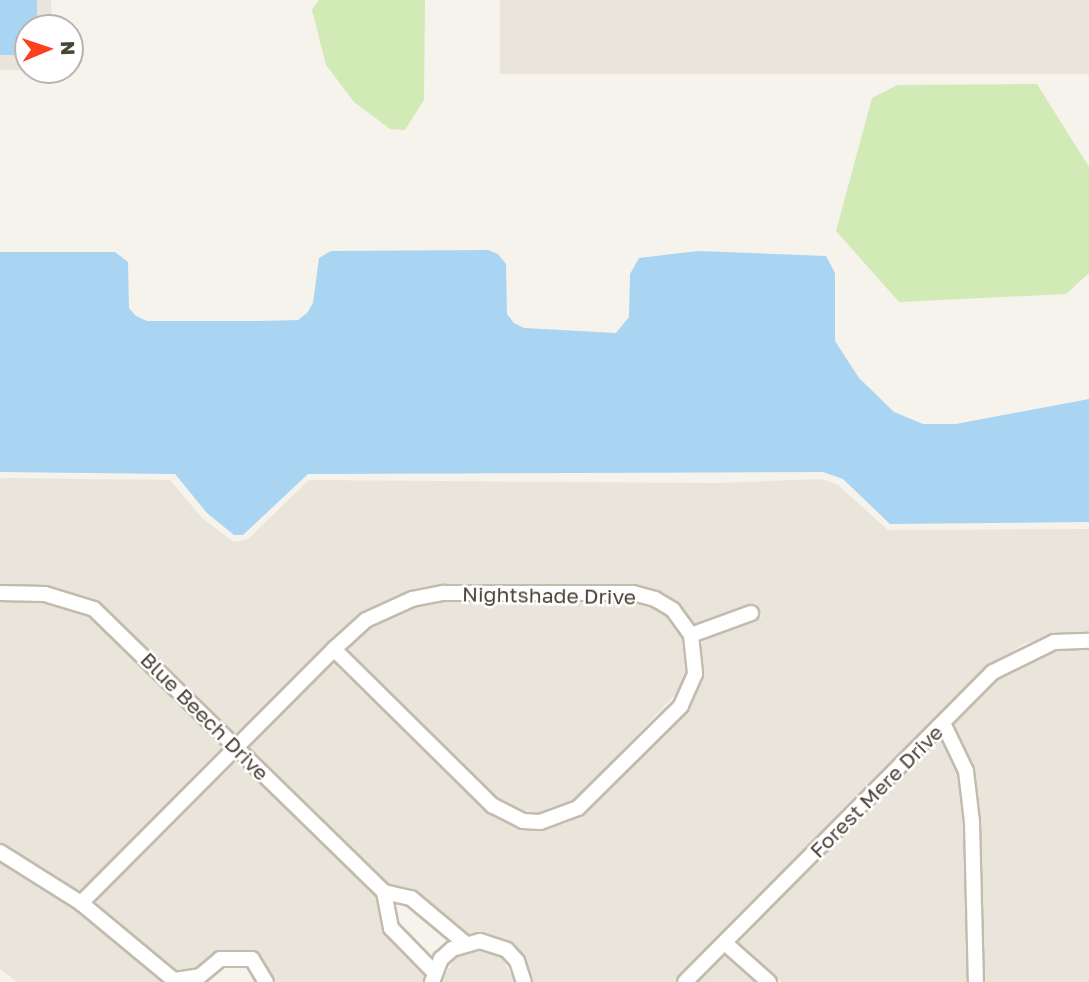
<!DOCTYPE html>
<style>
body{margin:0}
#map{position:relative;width:1089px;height:982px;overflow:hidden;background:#f6f3ec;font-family:"Golos Text",sans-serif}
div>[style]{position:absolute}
.residential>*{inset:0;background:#eae5da;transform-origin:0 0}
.green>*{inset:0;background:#d2eab5}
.water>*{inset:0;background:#a9d4f2}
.roads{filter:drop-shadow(2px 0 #c2bbae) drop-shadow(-2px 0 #c2bbae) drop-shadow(0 2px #c2bbae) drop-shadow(0 -2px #c2bbae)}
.minor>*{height:14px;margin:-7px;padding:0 7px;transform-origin:7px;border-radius:7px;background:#fff}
span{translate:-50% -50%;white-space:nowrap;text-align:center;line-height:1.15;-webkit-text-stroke:5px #fff;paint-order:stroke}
.street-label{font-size:21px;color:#4b4439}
.north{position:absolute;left:14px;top:14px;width:70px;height:70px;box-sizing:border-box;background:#fff;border:2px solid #b7b4b0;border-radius:50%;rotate:88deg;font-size:19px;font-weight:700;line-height:28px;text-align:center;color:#4b4439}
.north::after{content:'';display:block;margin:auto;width:24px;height:32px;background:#fc3f1d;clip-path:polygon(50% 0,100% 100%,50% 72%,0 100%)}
</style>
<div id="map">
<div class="residential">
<i style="clip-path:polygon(0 0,51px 0,52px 28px,28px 28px,28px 70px,0 70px)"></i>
<i style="left:500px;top:0;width:589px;height:74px"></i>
<i style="clip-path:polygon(0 478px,170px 480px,202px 518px,234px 542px,248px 539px,309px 480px,715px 483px,822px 479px,838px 485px,888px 530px,1089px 529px,1089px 633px,1054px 634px,1024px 644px,987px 667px,674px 982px,533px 982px,525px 958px,513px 946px,496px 936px,468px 934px,417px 892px,387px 884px,249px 748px,335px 661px,487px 812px,522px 829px,564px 824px,585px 813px,687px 711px,703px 676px,701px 640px,762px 617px,756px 603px,694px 626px,677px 604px,657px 592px,634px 586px,444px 585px,410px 591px,360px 615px,238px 737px,100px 603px,48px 587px,0 586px)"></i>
<i style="clip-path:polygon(0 601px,43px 602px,89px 615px,226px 748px,80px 893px,0 843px)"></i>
<i style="clip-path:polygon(445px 601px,632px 601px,651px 606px,666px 616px,683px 639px,687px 657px,682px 688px,573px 802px,540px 814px,509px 808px,346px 649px,372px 626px,415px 606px)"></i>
<i style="clip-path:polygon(1056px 649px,1089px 649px,1089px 982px,985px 982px,981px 822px,974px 770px,953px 725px,999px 678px)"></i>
<i style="clip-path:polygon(940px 737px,957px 773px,964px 823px,970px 974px,967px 982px,782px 982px,737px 943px)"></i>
<i style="clip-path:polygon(238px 760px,375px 895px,383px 930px,425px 974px,423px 982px,276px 982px,260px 955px,252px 952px,220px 951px,195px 969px,178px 972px,94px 903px)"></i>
<i style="clip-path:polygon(0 861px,76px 909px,164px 982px,17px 982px,0 969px)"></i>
<i style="clip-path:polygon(479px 948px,501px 956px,515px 982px,441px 982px,457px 955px)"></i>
<i style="clip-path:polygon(725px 954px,757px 982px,697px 982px)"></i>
</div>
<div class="green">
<i style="clip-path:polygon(319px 0,425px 0,424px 100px,405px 130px,390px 129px,354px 102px,326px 65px,312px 10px)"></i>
<i style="clip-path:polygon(1037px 84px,1089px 167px,1089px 273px,1066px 294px,899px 302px,836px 231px,872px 98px,897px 85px)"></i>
</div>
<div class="water">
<i style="clip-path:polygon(0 0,37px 0,37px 28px,28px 28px,28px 55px,0 55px)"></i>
<i style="clip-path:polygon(488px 250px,498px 254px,506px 264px,507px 314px,514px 323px,524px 328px,616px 333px,629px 317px,630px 274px,639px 258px,698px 251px,826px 256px,835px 273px,835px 341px,859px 378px,894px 412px,923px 424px,956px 424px,1089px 399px,1089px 522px,890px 524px,843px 479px,823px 472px,308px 474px,243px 535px,234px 535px,207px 513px,175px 474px,0 472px,0 252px,115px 252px,128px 262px,129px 308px,136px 316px,147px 321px,260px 321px,298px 320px,307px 313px,313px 303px,319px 258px,331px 251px)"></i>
</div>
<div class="roads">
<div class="minor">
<i style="left:0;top:593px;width:45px;rotate:1.3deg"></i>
<i style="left:45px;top:594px;width:51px;rotate:17deg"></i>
<i style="left:94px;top:609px;width:405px;rotate:44.3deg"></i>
<i style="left:384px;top:892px;width:28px;rotate:13deg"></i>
<i style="left:411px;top:898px;width:70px;rotate:39.8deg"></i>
<i style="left:691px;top:635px;width:64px;rotate:-20.1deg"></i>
<i style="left:943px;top:723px;width:53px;rotate:64.4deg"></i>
<i style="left:966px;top:771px;width:51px;rotate:83.3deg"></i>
<i style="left:972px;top:822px;width:160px;rotate:88.6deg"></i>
<i style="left:0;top:852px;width:96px;rotate:32.2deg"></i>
<i style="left:81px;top:903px;width:124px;rotate:39.7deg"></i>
<i style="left:384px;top:892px;width:37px;rotate:79deg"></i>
<i style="left:391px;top:928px;width:62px;rotate:45.7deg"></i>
<i style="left:81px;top:903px;width:359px;rotate:-45.1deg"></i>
<i style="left:334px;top:649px;width:43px;rotate:-42.2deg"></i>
<i style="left:366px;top:620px;width:51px;rotate:-24.5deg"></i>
<i style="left:412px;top:599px;width:33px;rotate:-11deg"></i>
<i style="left:444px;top:593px;width:189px"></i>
<i style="left:633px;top:593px;width:23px;rotate:15deg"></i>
<i style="left:655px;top:599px;width:21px;rotate:31deg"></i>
<i style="left:673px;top:610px;width:31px;rotate:54deg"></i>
<i style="left:691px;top:635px;width:39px;rotate:84deg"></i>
<i style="left:695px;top:674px;width:35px;rotate:114deg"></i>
<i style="left:681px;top:706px;width:145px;rotate:135.3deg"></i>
<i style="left:578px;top:808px;width:40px;rotate:159.8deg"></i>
<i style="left:540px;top:822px;width:17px;rotate:-177deg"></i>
<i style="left:523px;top:821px;width:34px;rotate:-153deg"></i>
<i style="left:493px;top:806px;width:223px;rotate:-135.4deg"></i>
<i style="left:725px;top:943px;width:59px;rotate:41.6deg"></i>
<i style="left:175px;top:980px;width:25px;rotate:-9deg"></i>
<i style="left:200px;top:976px;width:26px;rotate:-40deg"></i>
<i style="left:220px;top:959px;width:32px"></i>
<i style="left:252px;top:959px;width:27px;rotate:59deg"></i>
<i style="left:432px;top:982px;width:25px;rotate:-69deg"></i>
<i style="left:441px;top:959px;width:15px;rotate:-42deg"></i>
<i style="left:452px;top:949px;width:29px;rotate:-16deg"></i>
<i style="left:480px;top:941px;width:28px;rotate:18deg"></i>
<i style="left:507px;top:950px;width:15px;rotate:48deg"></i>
<i style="left:517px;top:961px;width:22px;rotate:72deg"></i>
<i style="left:685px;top:982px;width:437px;rotate:-45.2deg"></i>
<i style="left:993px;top:672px;width:68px;rotate:-26.2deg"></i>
<i style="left:1054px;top:642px;width:35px;rotate:-2deg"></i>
</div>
</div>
<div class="street-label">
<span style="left:549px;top:595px;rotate:1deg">Nightshade Drive</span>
<span style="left:205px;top:716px;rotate:45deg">Blue Beech Drive</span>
<span style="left:876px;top:791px;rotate:-45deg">Forest Mere Drive</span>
</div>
<div class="north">N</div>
</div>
